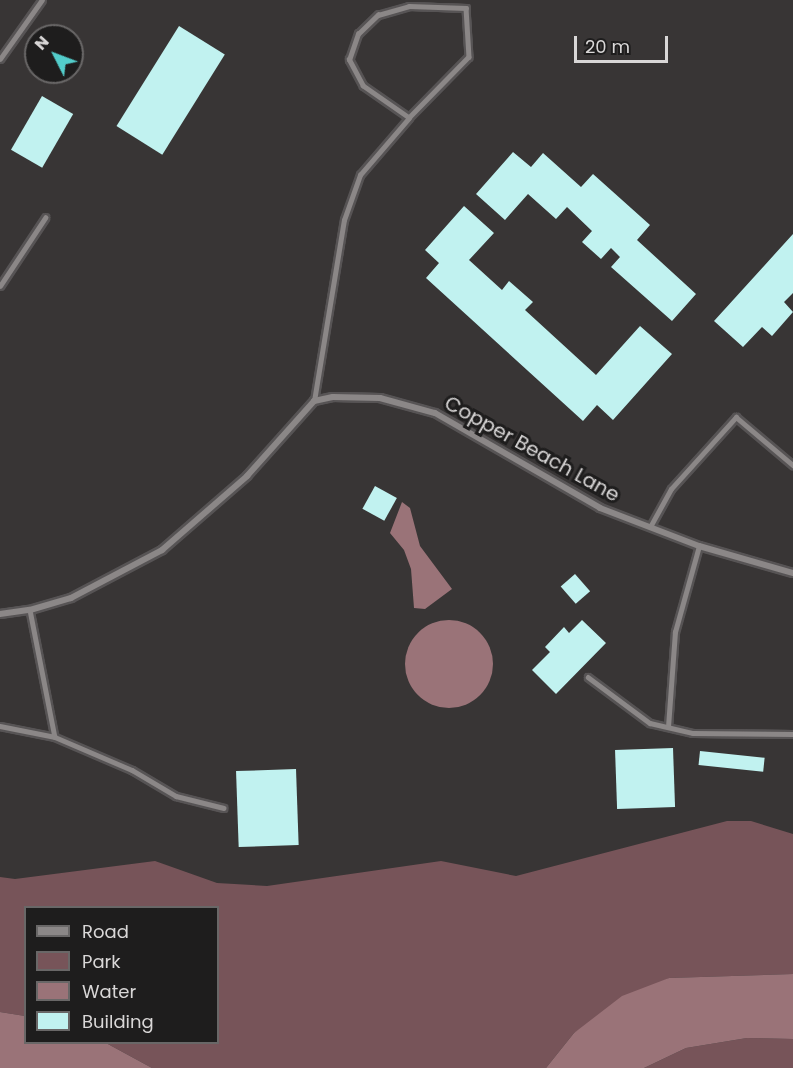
<!DOCTYPE html>
<style>
body{margin:0}
#map{position:relative;width:793px;height:1068px;overflow:hidden;background:#383535;font-family:Poppins,sans-serif}
div>[style]{position:absolute}
.green>*{inset:0;background:#775459}
.water>*{inset:0;background:#9a7378}
.round{border-radius:50%}
.building>*{inset:0;background:#c1f2f0;transform-origin:0 0}
.roads{filter:drop-shadow(2px 0 #575455) drop-shadow(-2px 0 #575455) drop-shadow(0 2px #575455) drop-shadow(0 -2px #575455)}
.service>*{height:4.5px;margin:-2.25px;padding:0 2.25px;transform-origin:2.25px;border-radius:2.25px;background:#8b8787}
.minor>*{height:6px;margin:-3px;padding:0 3px;transform-origin:3px;border-radius:3px;background:#8b8787}
span{translate:-50% -50%;white-space:nowrap;text-align:center;line-height:1.15;-webkit-text-stroke:6px #1e1d1d;paint-order:stroke}
.street-label{font-size:20px;color:#d9d7d7}
.legend{position:absolute;left:24px;top:906px;width:195px;height:138px;box-sizing:border-box;background:#1e1d1d;border:2px solid #696767;margin:0;padding:8px 10px;list-style:none;font-size:18px;color:#d9d7d7}
.legend li{display:flex;align-items:center;gap:12px;height:30px}
.legend b{width:30px;border:2px solid #696767}
.north{position:absolute;left:24px;top:24px;width:60px;height:60px;box-sizing:border-box;background:#1e1d1d;border:2px solid #696767;border-radius:50%;rotate:312deg;font-size:16px;font-weight:700;line-height:24px;text-align:center;color:#d9d7d7}
.north::after{content:'';display:block;margin:auto;width:21px;height:27px;background:#53cdcb;clip-path:polygon(50% 0,100% 100%,50% 72%,0 100%)}
.scale{position:absolute;left:574px;top:36px;width:94px;height:27px;box-sizing:border-box;border:3px solid #d9d7d7;border-top:0;padding-left:8px;font-size:18px;line-height:21px;white-space:nowrap;color:#d9d7d7;-webkit-text-stroke:4px #1e1d1d;paint-order:stroke}
</style>
<div id="map">
<div class="green">
<i style="clip-path:polygon(727px 821px,751px 821px,793px 834px,793px 974px,669px 978px,574px 1033px,546px 1068px,152px 1068px,106px 1043px,218px 1042px,218px 908px,26px 908px,25px 1016px,0 1012px,0 877px,15px 879px,155px 861px,217px 883px,267px 886px,441px 861px,516px 876px)"></i>
<i style="clip-path:polygon(747px 1038px,793px 1039px,793px 1068px,644px 1068px,686px 1048px)"></i>
</div>
<div class="water">
<i style="clip-path:polygon(402px 502px,410px 508px,420px 546px,452px 589px,425px 609px,414px 608px,411px 569px,404px 550px,390px 533px)"></i>
<i class="round" style="left:405px;top:620px;width:88px;height:88px"></i>
<i style="clip-path:polygon(793px 974px,793px 1039px,747px 1038px,686px 1048px,644px 1068px,546px 1068px,574px 1033px,622px 996px,669px 978px)"></i>
<i style="clip-path:polygon(0 1012px,25px 1016px,26px 1042px,106px 1043px,152px 1068px,0 1068px)"></i>
</div>
<div class="building">
<i style="left:179px;top:26px;width:54px;height:118px;rotate:32deg"></i>
<i style="left:42px;top:96px;width:36px;height:62px;rotate:30deg"></i>
<i style="clip-path:polygon(513px 152px,531px 167px,543px 153px,581px 187px,593px 174px,650px 225px,637px 240px,696px 294px,672px 321px,611px 267px,620px 257px,611px 248px,601px 259px,582px 242px,592px 231px,567px 207px,556px 219px,528px 194px,505px 220px,476px 194px)"></i>
<i style="clip-path:polygon(464px 206px,494px 233px,469px 260px,502px 290px,509px 281px,533px 302px,525px 310px,596px 375px,640px 326px,672px 354px,613px 420px,597px 405px,583px 421px,426px 278px,439px 263px,425px 250px)"></i>
<i style="clip-path:polygon(793px 234px,793px 293px,784px 302px,793px 312px,772px 336px,762px 327px,743px 347px,714px 321px)"></i>
<i style="left:375px;top:486px;width:25px;height:26px;rotate:29deg"></i>
<i style="left:575px;top:574px;width:23px;height:19px;rotate:49deg"></i>
<i style="clip-path:polygon(582px 620px,606px 643px,556px 694px,532px 670px,550px 652px,545px 647px,564px 627px,569px 633px)"></i>
<i style="left:673px;top:748px;width:59px;height:58px;rotate:88deg"></i>
<i style="left:700px;top:751px;width:65px;height:14px;rotate:6deg"></i>
<i style="left:296px;top:769px;width:76px;height:60px;rotate:88deg"></i>
</div>
<div class="roads">
<div class="service">
<i style="left:0;top:59px;width:72px;rotate:-54.6deg"></i>
<i style="left:0;top:286px;width:82px;rotate:-56.5deg"></i>
<i style="left:314px;top:401px;width:183px;rotate:-80.6deg"></i>
<i style="left:344px;top:220px;width:48px;rotate:-70.4deg"></i>
<i style="left:360px;top:175px;width:75px;rotate:-49.3deg"></i>
<i style="left:409px;top:118px;width:56px;rotate:-145.2deg"></i>
<i style="left:363px;top:86px;width:30px;rotate:-118deg"></i>
<i style="left:349px;top:60px;width:28px;rotate:-71deg"></i>
<i style="left:358px;top:34px;width:28px;rotate:-44deg"></i>
<i style="left:378px;top:15px;width:32px;rotate:-16deg"></i>
<i style="left:409px;top:6px;width:57px;rotate:2deg"></i>
<i style="left:466px;top:8px;width:49px;rotate:86.5deg"></i>
<i style="left:469px;top:57px;width:86px;rotate:134.5deg"></i>
<i style="left:650px;top:527px;width:43px;rotate:-61.1deg"></i>
<i style="left:671px;top:489px;width:97px;rotate:-47.9deg"></i>
<i style="left:736px;top:417px;width:75px;rotate:40.1deg"></i>
<i style="left:30px;top:610px;width:129px;rotate:78.9deg"></i>
<i style="left:588px;top:677px;width:77px;rotate:36.6deg"></i>
<i style="left:650px;top:723px;width:44px;rotate:13.1deg"></i>
<i style="left:693px;top:733px;width:100px;rotate:0.6deg"></i>
<i style="left:0;top:726px;width:56px;rotate:11.3deg"></i>
<i style="left:55px;top:737px;width:84px;rotate:23.2deg"></i>
<i style="left:132px;top:770px;width:51px;rotate:30.6deg"></i>
<i style="left:176px;top:796px;width:49px;rotate:14deg"></i>
<i style="left:668px;top:727px;width:95px;rotate:-85.8deg"></i>
<i style="left:675px;top:632px;width:89px;rotate:-74.4deg"></i>
</div>
<div class="minor">
<i style="left:0;top:614px;width:30px;rotate:-8deg"></i>
<i style="left:30px;top:610px;width:43px;rotate:-16.3deg"></i>
<i style="left:71px;top:598px;width:103px;rotate:-27.8deg"></i>
<i style="left:162px;top:550px;width:113px;rotate:-41deg"></i>
<i style="left:247px;top:476px;width:101px;rotate:-48.2deg"></i>
<i style="left:314px;top:401px;width:19px;rotate:-12deg"></i>
<i style="left:333px;top:397px;width:47px;rotate:1.2deg"></i>
<i style="left:380px;top:398px;width:57px;rotate:15.3deg"></i>
<i style="left:435px;top:413px;width:190px;rotate:29.9deg"></i>
<i style="left:600px;top:508px;width:106px;rotate:21deg"></i>
<i style="left:699px;top:546px;width:98px;rotate:16deg"></i>
</div>
</div>
<div class="street-label">
<span style="left:532px;top:449px;rotate:29deg">Copper Beach Lane</span>
</div>
<ul class="legend">
<li><b style="height:8px;background:#8b8787"></b>Road</li>
<li><b style="height:16px;background:#775459"></b>Park</li>
<li><b style="height:16px;background:#9a7378"></b>Water</li>
<li><b style="height:16px;background:#c1f2f0"></b>Building</li>
</ul>
<div class="north">N</div>
<div class="scale">20 m</div>
</div>
